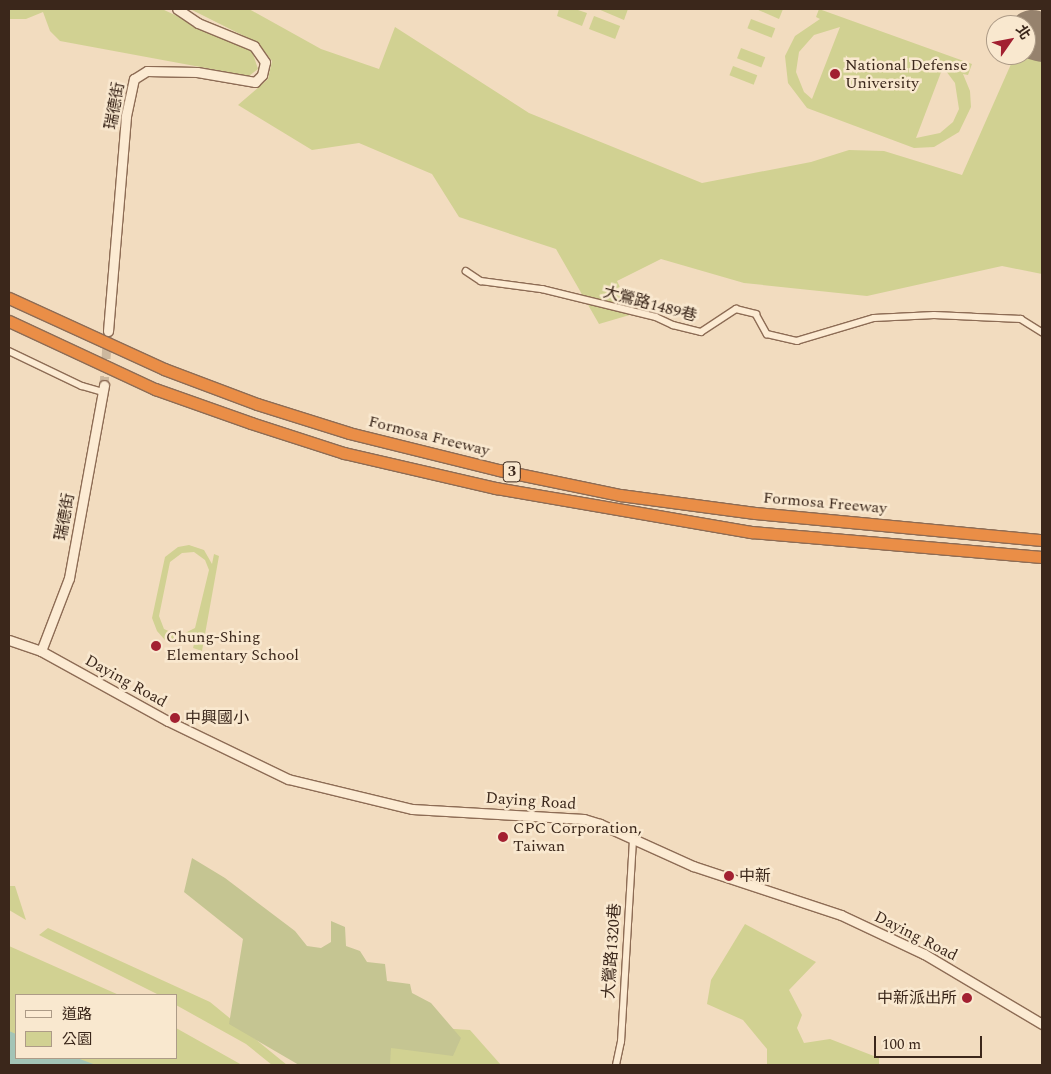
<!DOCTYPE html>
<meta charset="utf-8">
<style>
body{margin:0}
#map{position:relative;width:1051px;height:1074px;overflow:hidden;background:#f2dcbf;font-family:Spectral,"Noto Sans TC",serif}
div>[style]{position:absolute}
.green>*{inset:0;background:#d1d192;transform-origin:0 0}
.cemetery>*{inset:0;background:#c5c592}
.water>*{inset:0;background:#a3c4b6}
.stream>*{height:2px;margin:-1px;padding:0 1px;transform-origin:1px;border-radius:1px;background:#a3c4b6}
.runway>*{height:49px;margin:-24.5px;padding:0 24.5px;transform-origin:24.5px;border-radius:24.5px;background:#96826d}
.secondary-tunnel>*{height:9px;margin-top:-4.5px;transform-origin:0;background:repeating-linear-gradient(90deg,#cdb89e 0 9px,transparent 0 13.5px)}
.roads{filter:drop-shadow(1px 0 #8d6c55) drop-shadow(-1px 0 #8d6c55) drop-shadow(0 1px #8d6c55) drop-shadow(0 -1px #8d6c55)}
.street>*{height:5.5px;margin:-2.75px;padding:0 2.75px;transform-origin:2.75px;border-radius:2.75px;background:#fcebd3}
.secondary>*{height:9px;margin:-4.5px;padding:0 4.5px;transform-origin:4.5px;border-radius:4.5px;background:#fcebd3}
.highway>*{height:11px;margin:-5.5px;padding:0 5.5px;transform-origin:5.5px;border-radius:5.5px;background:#ea8e47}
.dots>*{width:14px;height:14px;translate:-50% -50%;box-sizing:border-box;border:2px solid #f9e8cf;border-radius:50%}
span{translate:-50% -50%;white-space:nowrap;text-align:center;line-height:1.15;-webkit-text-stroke:5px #f9e8cf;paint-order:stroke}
.shield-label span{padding:1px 4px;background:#f9e8cf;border:1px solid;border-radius:4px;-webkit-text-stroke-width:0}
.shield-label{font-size:15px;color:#3b271b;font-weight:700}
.poi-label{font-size:16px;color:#3b271b}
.left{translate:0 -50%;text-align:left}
.right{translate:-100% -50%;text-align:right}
.street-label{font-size:16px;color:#3b271b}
.frame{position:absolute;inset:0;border:10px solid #3b271b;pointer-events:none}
.legend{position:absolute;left:15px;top:994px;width:162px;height:65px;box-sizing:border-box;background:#f9e8cf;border:1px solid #ad9b87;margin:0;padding:6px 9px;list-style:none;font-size:15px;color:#3b271b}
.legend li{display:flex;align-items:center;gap:10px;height:25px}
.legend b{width:25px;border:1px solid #ad9b87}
.north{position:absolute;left:986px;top:15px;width:50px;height:50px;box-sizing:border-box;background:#f9e8cf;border:1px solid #ad9b87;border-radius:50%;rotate:57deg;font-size:14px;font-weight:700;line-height:20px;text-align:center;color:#3b271b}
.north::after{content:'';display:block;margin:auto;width:18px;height:22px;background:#a22031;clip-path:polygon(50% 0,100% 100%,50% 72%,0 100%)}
.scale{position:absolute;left:874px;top:1036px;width:108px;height:22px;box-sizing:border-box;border:2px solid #3b271b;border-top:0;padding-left:6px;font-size:15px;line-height:18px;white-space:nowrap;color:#3b271b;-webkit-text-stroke:4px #f9e8cf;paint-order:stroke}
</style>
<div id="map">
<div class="green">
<i style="clip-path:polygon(9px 9px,162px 9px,252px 51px,258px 69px,249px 76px,60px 41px,50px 31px,43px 12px,26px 19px,9px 19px)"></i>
<i style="clip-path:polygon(190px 9px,249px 9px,321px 49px,379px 69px,395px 27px,529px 113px,702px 183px,811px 162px,849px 150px,884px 151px,962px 175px,1015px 55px,1026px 55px,1026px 47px,1042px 52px,1042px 274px,1002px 266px,867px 296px,744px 283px,661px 259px,617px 281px,633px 314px,599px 324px,556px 249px,459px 217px,432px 174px,359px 143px,312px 150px,238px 105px,268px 79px,272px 61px,258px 43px)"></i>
<i style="clip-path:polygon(559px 9px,575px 9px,587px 13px,582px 26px,557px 16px)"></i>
<i style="clip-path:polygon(598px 9px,628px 9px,624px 20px)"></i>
<i style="clip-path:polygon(756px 9px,783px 9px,779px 19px)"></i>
<i style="clip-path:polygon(evenodd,819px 9px,972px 64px,968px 75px,963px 74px,970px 91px,971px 107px,959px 132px,934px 147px,914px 148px,807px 108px,788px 83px,785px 56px,795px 36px,820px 19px,816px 17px,819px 9px,840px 27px,812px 99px,804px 92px,796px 72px,799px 52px,814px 35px,840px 27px,819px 9px,943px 67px,955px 83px,959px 109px,953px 122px,940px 133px,916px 138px,943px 67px)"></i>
<i style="left:594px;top:16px;width:28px;height:14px;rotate:21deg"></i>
<i style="left:751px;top:19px;width:26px;height:10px;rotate:21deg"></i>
<i style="left:741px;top:48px;width:26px;height:11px;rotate:21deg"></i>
<i style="left:733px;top:66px;width:26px;height:10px;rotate:21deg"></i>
<i style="clip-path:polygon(evenodd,189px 545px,204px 550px,212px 564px,214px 554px,219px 556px,202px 651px,193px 648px,196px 636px,179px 643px,165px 640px,157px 631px,152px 618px,165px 557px,178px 547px,189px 545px,194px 552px,205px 560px,209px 570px,195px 628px,179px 636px,164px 629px,159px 616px,170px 562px,182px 553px,194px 552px)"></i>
<i style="clip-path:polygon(9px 886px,15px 886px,26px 920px,9px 910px)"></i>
<i style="clip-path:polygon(745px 924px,816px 962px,789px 990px,802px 1015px,797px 1028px,804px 1043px,830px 1039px,879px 1058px,879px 1065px,767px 1065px,767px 1049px,743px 1020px,707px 1004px,711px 980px)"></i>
<i style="clip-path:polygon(48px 928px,210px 1002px,287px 1065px,272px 1065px,246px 1044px,176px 1005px,176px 995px,159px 995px,39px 935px)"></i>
<i style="clip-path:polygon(9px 946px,119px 995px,16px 995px,16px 1058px,176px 1058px,176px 1028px,242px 1065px,9px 1065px)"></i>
<i style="clip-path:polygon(376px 1024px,470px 1030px,501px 1065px,358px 1065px)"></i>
</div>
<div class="cemetery">
<i style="clip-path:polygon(192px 858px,225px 878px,295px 931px,307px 946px,321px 948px,331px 942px,331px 921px,345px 927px,346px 946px,360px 951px,367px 962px,385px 964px,387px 981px,410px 984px,412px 993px,431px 1003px,461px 1038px,453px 1056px,391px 1048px,390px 1065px,299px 1065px,229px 1024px,243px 939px,184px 892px)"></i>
</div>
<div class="water">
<i style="clip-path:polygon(9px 1031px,16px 1034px,16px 1058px,77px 1058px,96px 1065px,9px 1065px)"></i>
</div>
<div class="stream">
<i style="left:855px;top:1065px;width:1px"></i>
</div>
<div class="runway">
<i style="left:1032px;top:34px;width:10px;rotate:17deg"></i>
</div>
<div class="secondary-tunnel">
<i style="left:104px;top:385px;width:54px;rotate:-85.8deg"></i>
</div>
<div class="roads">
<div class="street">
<i style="left:466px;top:271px;width:18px;rotate:34deg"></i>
<i style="left:481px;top:281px;width:62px;rotate:7.5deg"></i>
<i style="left:542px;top:289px;width:117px;rotate:13.8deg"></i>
<i style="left:656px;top:317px;width:19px;rotate:25deg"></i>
<i style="left:673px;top:325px;width:29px;rotate:14deg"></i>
<i style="left:701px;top:332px;width:42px;rotate:-33.3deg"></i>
<i style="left:736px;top:309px;width:21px;rotate:14deg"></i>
<i style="left:756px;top:314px;width:23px;rotate:61deg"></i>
<i style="left:767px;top:334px;width:31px;rotate:13deg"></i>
<i style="left:797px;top:341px;width:80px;rotate:-16.6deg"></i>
<i style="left:874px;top:318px;width:60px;rotate:-2.9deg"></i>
<i style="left:934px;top:315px;width:87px;rotate:2.6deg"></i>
<i style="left:1021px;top:319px;width:25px;rotate:32deg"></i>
<i style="left:9px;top:351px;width:81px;rotate:25.6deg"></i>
<i style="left:82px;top:386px;width:22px;rotate:16deg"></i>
<i style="left:616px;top:1065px;width:24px;rotate:-78deg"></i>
<i style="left:621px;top:1042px;width:203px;rotate:-86.6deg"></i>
</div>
<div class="secondary">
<i style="left:108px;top:331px;width:216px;rotate:-85.2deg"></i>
<i style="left:126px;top:116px;width:38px;rotate:-78deg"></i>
<i style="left:134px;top:79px;width:15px;rotate:-32deg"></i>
<i style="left:147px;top:71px;width:50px;rotate:1.1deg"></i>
<i style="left:197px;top:72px;width:59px;rotate:9.8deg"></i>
<i style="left:255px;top:82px;width:10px;rotate:-45deg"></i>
<i style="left:262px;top:75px;width:13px;rotate:-77deg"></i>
<i style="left:265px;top:62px;width:19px;rotate:-125deg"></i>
<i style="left:254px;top:46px;width:61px;rotate:-157.7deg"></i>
<i style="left:198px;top:23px;width:25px;rotate:-146deg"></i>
<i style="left:9px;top:640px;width:34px;rotate:19deg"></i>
<i style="left:41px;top:651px;width:145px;rotate:28.9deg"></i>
<i style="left:168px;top:721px;width:133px;rotate:25.8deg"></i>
<i style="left:288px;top:779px;width:128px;rotate:13.6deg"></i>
<i style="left:412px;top:809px;width:172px;rotate:3.3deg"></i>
<i style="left:584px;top:819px;width:17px;rotate:17deg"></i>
<i style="left:600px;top:824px;width:102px;rotate:24.3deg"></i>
<i style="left:693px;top:866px;width:156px;rotate:18.3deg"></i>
<i style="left:841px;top:915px;width:92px;rotate:25.2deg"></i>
<i style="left:924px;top:954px;width:137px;rotate:30.7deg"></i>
<i style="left:41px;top:651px;width:78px;rotate:-69deg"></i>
<i style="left:69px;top:578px;width:196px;rotate:-79.7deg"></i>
</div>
<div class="highway">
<i style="left:9px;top:298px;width:170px;rotate:24.6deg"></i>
<i style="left:164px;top:369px;width:99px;rotate:20.6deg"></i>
<i style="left:257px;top:404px;width:96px;rotate:17.5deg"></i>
<i style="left:349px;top:433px;width:154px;rotate:13.9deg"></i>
<i style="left:499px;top:470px;width:124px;rotate:11.7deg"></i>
<i style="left:620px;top:495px;width:136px;rotate:7.6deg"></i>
<i style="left:755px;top:513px;width:288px;rotate:5.4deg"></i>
<i style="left:9px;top:321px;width:161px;rotate:25deg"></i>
<i style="left:155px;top:389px;width:102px;rotate:19.5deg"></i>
<i style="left:251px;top:423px;width:98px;rotate:17.9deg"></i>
<i style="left:344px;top:453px;width:156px;rotate:13deg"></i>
<i style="left:496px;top:488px;width:259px;rotate:9.8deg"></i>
<i style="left:751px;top:532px;width:292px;rotate:4.9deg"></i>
</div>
</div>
<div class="dots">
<i style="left:835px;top:74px;background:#a22031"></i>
<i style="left:156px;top:646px;background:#a22031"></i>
<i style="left:175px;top:718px;background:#a22031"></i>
<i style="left:503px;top:837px;background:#a22031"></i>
<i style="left:729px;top:876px;background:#a22031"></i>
<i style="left:967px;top:998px;background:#a22031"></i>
</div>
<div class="shield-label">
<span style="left:512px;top:472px">3</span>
</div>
<div class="poi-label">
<span class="left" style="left:845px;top:74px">National Defense<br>University</span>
<span class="left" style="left:166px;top:646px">Chung-Shing<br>Elementary School</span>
<span class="left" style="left:185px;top:718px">中興國小</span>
<span class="left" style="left:513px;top:837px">CPC Corporation,<br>Taiwan</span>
<span class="left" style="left:739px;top:876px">中新</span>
<span class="right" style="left:957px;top:998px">中新派出所</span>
</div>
<div class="street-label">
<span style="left:115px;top:106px;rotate:-80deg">瑞德街</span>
<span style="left:650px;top:304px;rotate:15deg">大鶯路1489巷</span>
<span style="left:429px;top:436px;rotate:14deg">Formosa Freeway</span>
<span style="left:825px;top:503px;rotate:5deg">Formosa Freeway</span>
<span style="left:65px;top:517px;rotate:-80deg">瑞德街</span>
<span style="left:126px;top:681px;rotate:29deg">Daying Road</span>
<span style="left:531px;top:801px;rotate:4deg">Daying Road</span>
<span style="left:916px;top:936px;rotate:27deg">Daying Road</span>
<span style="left:612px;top:951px;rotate:-86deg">大鶯路1320巷</span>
</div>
<div class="frame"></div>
<ul class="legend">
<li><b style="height:6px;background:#fcebd3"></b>道路</li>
<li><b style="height:14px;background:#d1d192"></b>公園</li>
</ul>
<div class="north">北</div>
<div class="scale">100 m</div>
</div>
